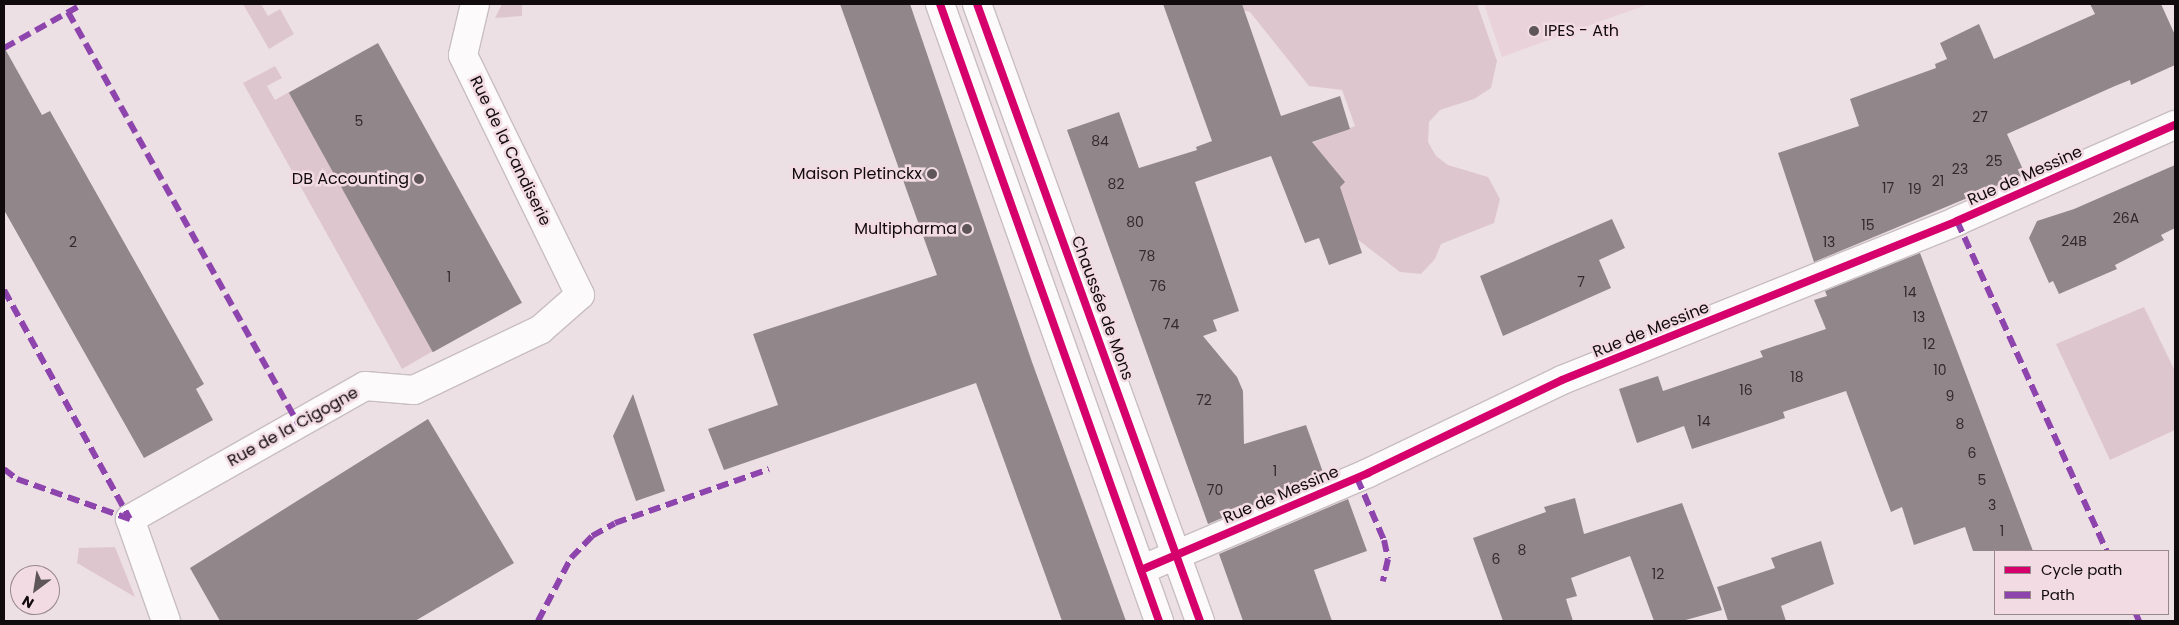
<!DOCTYPE html>
<meta charset="utf-8">
<style>
body{margin:0}
#map{position:relative;width:2179px;height:625px;overflow:hidden;background:#ede0e4;font-family:Poppins,sans-serif}
div>[style]{position:absolute}
.built>*{inset:0;background:#e9d2da}
.green>*{inset:0;background:#dec6cf}
.building>*{inset:0;background:#91878a;transform-origin:0 0}
.roads{filter:drop-shadow(1px 0 #c8bec2) drop-shadow(-1px 0 #c8bec2) drop-shadow(0 1px #c8bec2) drop-shadow(0 -1px #c8bec2)}
.minor>*{height:28px;margin:-14px;padding:0 14px;transform-origin:14px;border-radius:14px;background:#fcfafb}
.major>*{height:28px;margin:-14px;padding:0 14px;transform-origin:14px;border-radius:14px;background:#fcfafb}
.quiet>*{height:6px;margin-top:-3px;transform-origin:0;background:repeating-linear-gradient(90deg,#8e44ad 0 12px,transparent 0 18px)}
.cycleway>*{height:8px;margin:-4px;padding:0 4px;transform-origin:4px;border-radius:4px;background:#d6006c}
.dots>*{width:14px;height:14px;translate:-50% -50%;box-sizing:border-box;border:2px solid #f2dbe3;border-radius:50%}
span{translate:-50% -50%;white-space:nowrap;text-align:center;line-height:1.15;-webkit-text-stroke:5px #f2dbe3;paint-order:stroke}
.number-label{font-size:14px;color:#322a2d}
.number-label span{-webkit-text-stroke-width:0}
.poi-label{font-size:16px;color:#120b0e}
.left{translate:0 -50%;text-align:left}
.right{translate:-100% -50%;text-align:right}
.street-label{font-size:16px;color:#120b0e}
.frame{position:absolute;inset:0;border:5px solid #120b0e;pointer-events:none}
.legend{position:absolute;left:1994px;top:550px;width:175px;height:65px;box-sizing:border-box;background:#f2dbe3;border:1px solid #98888e;margin:0;padding:6px 9px;list-style:none;font-size:15px;color:#120b0e}
.legend li{display:flex;align-items:center;gap:10px;height:25px}
.legend b{width:25px;border:1px solid #98888e}
.north{position:absolute;left:10px;top:565px;width:50px;height:50px;box-sizing:border-box;background:#f2dbe3;border:1px solid #98888e;border-radius:50%;rotate:211deg;font-size:14px;font-weight:700;line-height:20px;text-align:center;color:#120b0e}
.north::after{content:'';display:block;margin:auto;width:18px;height:22px;background:#5f5659;clip-path:polygon(50% 0,100% 100%,50% 72%,0 100%)}
</style>
<div id="map">
<div class="built">
<i style="clip-path:polygon(1484px 4px,1649px 4px,1502px 57px)"></i>
</div>
<div class="green">
<i style="clip-path:polygon(243px 4px,261px 4px,268px 16px,280px 9px,294px 34px,269px 49px)"></i>
<i style="clip-path:polygon(502px 4px,522px 4px,522px 16px,495px 18px)"></i>
<i style="clip-path:polygon(1219px 4px,1477px 4px,1497px 61px,1491px 88px,1474px 99px,1440px 110px,1429px 122px,1428px 142px,1436px 156px,1448px 165px,1488px 177px,1500px 199px,1494px 223px,1441px 244px,1435px 259px,1421px 274px,1400px 272px,1357px 239px,1330px 238px,1291px 151px,1355px 126px,1342px 90px,1309px 86px,1250px 12px)"></i>
<i style="clip-path:polygon(275px 66px,282px 78px,267px 86px,275px 100px,289px 92px,433px 351px,402px 369px,243px 83px)"></i>
<i style="clip-path:polygon(2144px 307px,2175px 371px,2175px 430px,2110px 460px,2056px 344px)"></i>
<i style="clip-path:polygon(115px 547px,135px 597px,77px 563px,79px 548px)"></i>
</div>
<div class="building">
<i style="clip-path:polygon(840px 4px,910px 4px,1032px 362px,1126px 621px,1062px 621px,976px 383px,724px 470px,708px 429px,778px 405px,753px 334px,937px 275px)"></i>
<i style="clip-path:polygon(1163px 4px,1242px 4px,1281px 116px,1340px 96px,1350px 129px,1312px 142px,1345px 182px,1340px 187px,1362px 253px,1329px 265px,1319px 238px,1305px 243px,1271px 156px,1195px 182px,1239px 311px,1213px 320px,1217px 331px,1203px 336px,1237px 377px,1243px 391px,1244px 444px,1306px 425px,1324px 475px,1208px 524px,1067px 130px,1119px 112px,1139px 168px,1197px 150px,1196px 147px,1212px 141px)"></i>
<i style="clip-path:polygon(2090px 4px,2161px 4px,2175px 35px,2175px 65px,2131px 85px,2130px 80px,2115px 86px,2007px 134px,2025px 174px,1814px 262px,1778px 153px,1859px 126px,1850px 99px,1936px 68px,1935px 64px,1947px 59px,1940px 43px,1979px 24px,1994px 59px,2095px 14px)"></i>
<i style="left:378px;top:43px;width:297px;height:102px;rotate:61deg"></i>
<i style="clip-path:polygon(4px 47px,42px 115px,50px 111px,204px 384px,196px 389px,213px 420px,144px 458px,4px 210px)"></i>
<i style="clip-path:polygon(2175px 165px,2175px 228px,2161px 235px,2164px 240px,2115px 265px,2117px 269px,2059px 294px,2053px 281px,2049px 283px,2029px 238px,2037px 221px,2074px 209px)"></i>
<i style="clip-path:polygon(1612px 219px,1625px 248px,1599px 260px,1611px 288px,1503px 336px,1480px 276px)"></i>
<i style="clip-path:polygon(1920px 253px,2033px 551px,1973px 551px,1965px 527px,1914px 545px,1902px 507px,1891px 512px,1846px 391px,1783px 412px,1785px 418px,1692px 449px,1684px 426px,1637px 443px,1619px 389px,1658px 376px,1663px 391px,1763px 357px,1760px 351px,1826px 329px,1814px 300px,1827px 296px,1825px 291px)"></i>
<i style="clip-path:polygon(633px 394px,665px 491px,636px 501px,613px 436px)"></i>
<i style="clip-path:polygon(428px 419px,514px 563px,415px 621px,220px 621px,190px 568px)"></i>
<i style="clip-path:polygon(1575px 498px,1584px 534px,1682px 503px,1722px 610px,1682px 621px,1654px 621px,1630px 556px,1571px 578px,1577px 596px,1566px 599px,1573px 621px,1503px 621px,1473px 538px,1546px 512px,1544px 507px)"></i>
<i style="clip-path:polygon(1348px 499px,1367px 551px,1314px 570px,1332px 621px,1243px 621px,1219px 554px)"></i>
<i style="clip-path:polygon(1821px 541px,1834px 584px,1781px 606px,1786px 621px,1728px 621px,1717px 587px,1775px 568px,1771px 558px)"></i>
</div>
<div class="roads">
<div class="minor">
<i style="left:1141px;top:570px;width:247px;rotate:-23.1deg"></i>
<i style="left:1368px;top:473px;width:215px;rotate:-25.6deg"></i>
<i style="left:1562px;top:380px;width:426px;rotate:-21.9deg"></i>
<i style="left:1957px;top:221px;width:238px;rotate:-23.8deg"></i>
<i style="left:166px;top:621px;width:108px;rotate:-109.4deg"></i>
<i style="left:130px;top:519px;width:270px;rotate:-29.5deg"></i>
<i style="left:365px;top:386px;width:49px;rotate:4.7deg"></i>
<i style="left:414px;top:390px;width:140px;rotate:-25.5deg"></i>
<i style="left:540px;top:330px;width:53px;rotate:-41.2deg"></i>
<i style="left:580px;top:295px;width:267px;rotate:-116deg"></i>
<i style="left:463px;top:55px;width:52px;rotate:-76.8deg"></i>
</div>
<div class="major">
<i style="left:940px;top:4px;width:655px;rotate:70.46deg"></i>
<i style="left:977px;top:4px;width:656px;rotate:70.13deg"></i>
</div>
</div>
<div class="quiet">
<i style="left:68px;top:12px;width:472px;rotate:60.8deg"></i>
<i style="left:4px;top:48px;width:90px;rotate:-29.1deg"></i>
<i style="left:1957px;top:221px;width:362px;rotate:65.6deg"></i>
<i style="left:4px;top:290px;width:261px;rotate:61.2deg"></i>
<i style="left:4px;top:469px;width:16px;rotate:38deg"></i>
<i style="left:17px;top:479px;width:120px;rotate:19.5deg"></i>
<i style="left:1357px;top:478px;width:68px;rotate:66.5deg"></i>
<i style="left:1384px;top:540px;width:19px;rotate:78deg"></i>
<i style="left:1388px;top:559px;width:23px;rotate:103deg"></i>
<i style="left:2136px;top:614px;width:8px;rotate:67deg"></i>
<i style="left:538px;top:621px;width:71px;rotate:-62.4deg"></i>
<i style="left:571px;top:558px;width:30px;rotate:-46deg"></i>
<i style="left:592px;top:536px;width:26px;rotate:-29deg"></i>
<i style="left:615px;top:523px;width:163px;rotate:-19.3deg"></i>
</div>
<div class="cycleway">
<i style="left:940px;top:4px;width:655px;rotate:70.46deg"></i>
<i style="left:977px;top:4px;width:656px;rotate:70.13deg"></i>
<i style="left:1141px;top:570px;width:247px;rotate:-23.1deg"></i>
<i style="left:1368px;top:473px;width:215px;rotate:-25.6deg"></i>
<i style="left:1562px;top:380px;width:426px;rotate:-21.9deg"></i>
<i style="left:1957px;top:221px;width:238px;rotate:-23.8deg"></i>
</div>
<div class="dots">
<i style="left:1534px;top:31px;background:#5f5659"></i>
<i style="left:932px;top:174px;background:#5f5659"></i>
<i style="left:419px;top:179px;background:#5f5659"></i>
<i style="left:967px;top:229px;background:#5f5659"></i>
</div>
<div class="number-label">
<span style="left:1980px;top:117px">27</span>
<span style="left:359px;top:121px">5</span>
<span style="left:1100px;top:141px">84</span>
<span style="left:1994px;top:161px">25</span>
<span style="left:1960px;top:169px">23</span>
<span style="left:1938px;top:181px">21</span>
<span style="left:1116px;top:184px">82</span>
<span style="left:1888px;top:188px">17</span>
<span style="left:1915px;top:189px">19</span>
<span style="left:2126px;top:218px">26A</span>
<span style="left:1135px;top:222px">80</span>
<span style="left:1868px;top:225px">15</span>
<span style="left:2074px;top:241px">24B</span>
<span style="left:73px;top:242px">2</span>
<span style="left:1829px;top:242px">13</span>
<span style="left:1147px;top:256px">78</span>
<span style="left:449px;top:277px">1</span>
<span style="left:1581px;top:282px">7</span>
<span style="left:1158px;top:286px">76</span>
<span style="left:1910px;top:292px">14</span>
<span style="left:1919px;top:317px">13</span>
<span style="left:1171px;top:324px">74</span>
<span style="left:1929px;top:344px">12</span>
<span style="left:1940px;top:370px">10</span>
<span style="left:1797px;top:377px">18</span>
<span style="left:1746px;top:390px">16</span>
<span style="left:1950px;top:396px">9</span>
<span style="left:1204px;top:400px">72</span>
<span style="left:1704px;top:421px">14</span>
<span style="left:1960px;top:424px">8</span>
<span style="left:1972px;top:453px">6</span>
<span style="left:1275px;top:471px">1</span>
<span style="left:1982px;top:480px">5</span>
<span style="left:1215px;top:490px">70</span>
<span style="left:1992px;top:505px">3</span>
<span style="left:2002px;top:531px">1</span>
<span style="left:1522px;top:550px">8</span>
<span style="left:1496px;top:559px">6</span>
<span style="left:1658px;top:574px">12</span>
</div>
<div class="poi-label">
<span class="left" style="left:1544px;top:31px">IPES - Ath</span>
<span class="right" style="left:922px;top:174px">Maison Pletinckx</span>
<span class="right" style="left:409px;top:179px">DB Accounting</span>
<span class="right" style="left:957px;top:229px">Multipharma</span>
</div>
<div class="street-label">
<span style="left:510px;top:151px;rotate:64deg">Rue de la Candiserie</span>
<span style="left:2025px;top:176px;rotate:-24deg">Rue de Messine</span>
<span style="left:1102px;top:308px;rotate:70deg">Chaussée de Mons</span>
<span style="left:1651px;top:330px;rotate:-22deg">Rue de Messine</span>
<span style="left:293px;top:427px;rotate:-29deg">Rue de la Cigogne</span>
<span style="left:1281px;top:495px;rotate:-23deg">Rue de Messine</span>
</div>
<div class="frame"></div>
<ul class="legend">
<li><b style="height:6px;background:#d6006c"></b>Cycle path</li>
<li><b style="height:6px;background:#8e44ad"></b>Path</li>
</ul>
<div class="north">N</div>
</div>
